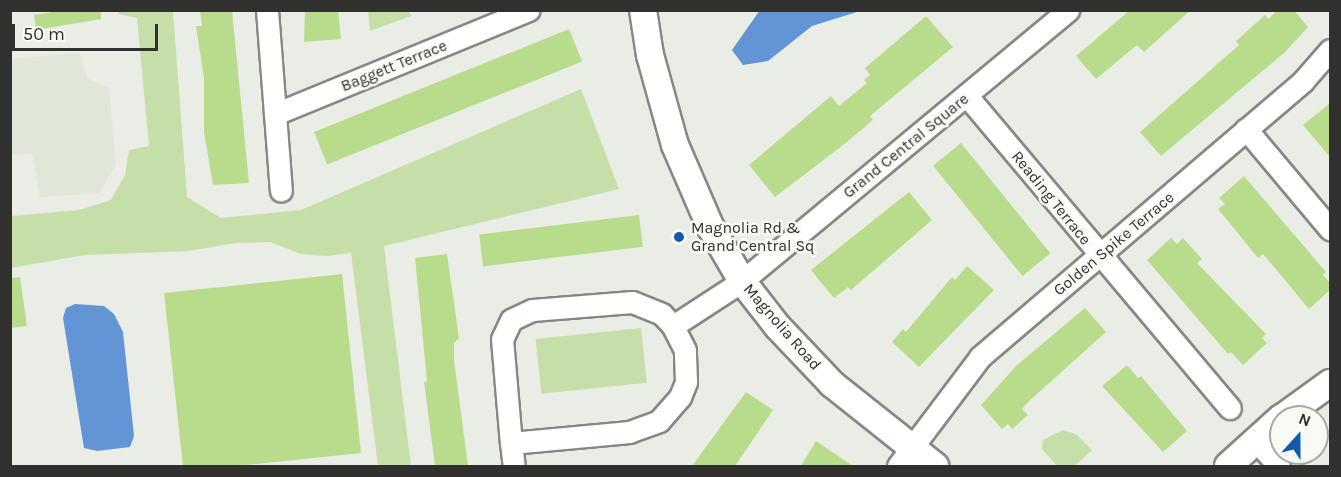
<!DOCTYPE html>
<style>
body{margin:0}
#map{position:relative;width:1341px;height:477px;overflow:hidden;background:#eaede6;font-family:Karla,sans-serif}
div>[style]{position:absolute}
.built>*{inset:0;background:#e0e7d8}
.green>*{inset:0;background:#c6dfa8;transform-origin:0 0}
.water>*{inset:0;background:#6395d6}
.building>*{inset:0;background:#b9dc8c;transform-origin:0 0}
.roads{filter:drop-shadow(2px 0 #868982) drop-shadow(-2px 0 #868982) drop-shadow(0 2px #868982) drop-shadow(0 -2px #868982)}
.minor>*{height:21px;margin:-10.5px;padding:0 10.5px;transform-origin:10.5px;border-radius:10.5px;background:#fff}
.tertiary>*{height:26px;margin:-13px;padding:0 13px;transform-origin:13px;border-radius:13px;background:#fff}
.dots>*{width:16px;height:16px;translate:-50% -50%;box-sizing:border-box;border:3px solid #f7fbf3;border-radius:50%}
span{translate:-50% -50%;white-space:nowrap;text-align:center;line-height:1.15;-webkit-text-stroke:5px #f7fbf3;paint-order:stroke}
.street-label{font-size:16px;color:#30312e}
.poi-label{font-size:16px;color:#30312e}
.left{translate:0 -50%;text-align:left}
.frame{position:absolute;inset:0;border:12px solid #30312e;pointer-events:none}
.north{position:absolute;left:1269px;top:405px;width:60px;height:60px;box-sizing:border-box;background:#f7fbf3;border:2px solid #a7aaa4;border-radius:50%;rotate:21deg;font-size:16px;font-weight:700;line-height:24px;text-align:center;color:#30312e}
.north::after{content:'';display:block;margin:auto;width:21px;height:27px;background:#125aaa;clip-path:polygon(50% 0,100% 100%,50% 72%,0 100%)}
.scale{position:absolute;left:12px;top:24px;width:146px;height:27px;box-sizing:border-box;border:3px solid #30312e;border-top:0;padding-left:8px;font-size:18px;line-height:21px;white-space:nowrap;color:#30312e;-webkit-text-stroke:4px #f7fbf3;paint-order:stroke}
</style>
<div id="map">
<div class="built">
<i style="clip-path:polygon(80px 53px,87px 78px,109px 88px,116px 164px,100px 193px,40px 197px,32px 154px,11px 155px,11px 59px)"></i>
</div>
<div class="green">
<i style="clip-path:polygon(119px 11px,173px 11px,187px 197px,221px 218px,301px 210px,581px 89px,619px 189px,384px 246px,411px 466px,378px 466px,351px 253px,326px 256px,301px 254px,270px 242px,236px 243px,188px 251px,85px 255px,11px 268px,11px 216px,79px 210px,111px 200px,125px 175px,129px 150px,149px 146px,137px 18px,119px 14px)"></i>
<i style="clip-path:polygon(368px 11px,409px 11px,411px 16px,370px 31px)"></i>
<i style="left:641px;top:328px;width:55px;height:106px;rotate:84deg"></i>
<i style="clip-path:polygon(1063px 430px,1076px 434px,1092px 450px,1076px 465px,1057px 466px,1042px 449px,1043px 440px)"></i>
</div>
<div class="water">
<i style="clip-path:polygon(760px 10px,860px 10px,860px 11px,812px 26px,768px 61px,743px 65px,732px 50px)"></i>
<i style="clip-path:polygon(75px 304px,104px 306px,114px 314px,123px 332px,134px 436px,130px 447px,97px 451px,84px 448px,63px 318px,66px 308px)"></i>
</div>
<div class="building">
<i style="clip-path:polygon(64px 10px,101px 10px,101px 19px,36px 30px,34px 15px)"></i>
<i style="clip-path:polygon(200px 10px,232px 10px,249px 183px,213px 185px,204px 132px,204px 79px,196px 26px,202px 26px)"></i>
<i style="clip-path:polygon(305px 10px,338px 10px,341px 39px,304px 42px)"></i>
<i style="clip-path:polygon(1130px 10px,1191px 10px,1144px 52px,1137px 45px,1096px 79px,1076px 56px)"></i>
<i style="clip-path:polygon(1278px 10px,1294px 10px,1308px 27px,1284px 53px,1161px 156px,1140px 132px,1239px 45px,1236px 41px,1265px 15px,1268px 19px)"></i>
<i style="clip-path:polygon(926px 16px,953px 47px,870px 116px,873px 120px,847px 142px,775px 197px,749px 165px,831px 96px,839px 106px,867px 83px,864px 80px,870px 75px,865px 68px)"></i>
<i style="left:569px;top:29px;width:35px;height:275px;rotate:68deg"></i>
<i style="clip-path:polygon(1330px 103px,1330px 157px,1303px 125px)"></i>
<i style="left:961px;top:143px;width:142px;height:36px;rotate:51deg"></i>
<i style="clip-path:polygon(1244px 176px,1326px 272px,1323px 275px,1330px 283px,1330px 290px,1309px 309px,1263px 254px,1258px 258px,1218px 209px,1225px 204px,1219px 198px)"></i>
<i style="clip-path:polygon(909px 192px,932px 220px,851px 290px,848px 287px,834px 298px,811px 270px)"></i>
<i style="left:639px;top:215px;width:32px;height:161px;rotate:83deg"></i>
<i style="clip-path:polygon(1171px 238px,1177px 244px,1183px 238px,1202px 259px,1197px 263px,1266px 334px,1262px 338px,1267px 343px,1243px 365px,1231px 352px,1228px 354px,1147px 260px)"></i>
<i style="clip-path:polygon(447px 254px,459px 338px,454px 343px,454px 360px,468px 466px,435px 466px,424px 382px,427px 381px,415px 258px)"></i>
<i style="clip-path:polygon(967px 266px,994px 290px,919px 367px,892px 342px,903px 329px,906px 332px,952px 277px,955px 280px)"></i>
<i style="clip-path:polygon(342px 274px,361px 453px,236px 466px,183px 466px,164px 293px)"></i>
<i style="clip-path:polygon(20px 277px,27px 326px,10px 328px,10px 278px)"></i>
<i style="clip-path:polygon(1085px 308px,1106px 332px,1027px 403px,1022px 409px,1028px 415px,1012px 429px,1008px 424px,1002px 429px,981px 405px,1017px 365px)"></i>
<i style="clip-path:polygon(1127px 365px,1138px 378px,1141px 376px,1187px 431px,1163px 452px,1102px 386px)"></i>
<i style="clip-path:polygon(746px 392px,773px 410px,735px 466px,692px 466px)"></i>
<i style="clip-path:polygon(816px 441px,853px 466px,801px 466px)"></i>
</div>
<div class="roads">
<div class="minor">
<i style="left:267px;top:10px;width:181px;rotate:85.6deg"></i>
<i style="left:967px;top:96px;width:408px;rotate:49.9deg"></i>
<i style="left:275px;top:114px;width:274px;rotate:-22.3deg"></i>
<i style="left:1246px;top:129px;width:131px;rotate:50deg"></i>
<i style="left:673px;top:326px;width:82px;rotate:-33.1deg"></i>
<i style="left:742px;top:281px;width:424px;rotate:-39.7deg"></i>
<i style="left:1255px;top:440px;width:35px;rotate:47deg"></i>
<i style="left:511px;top:443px;width:119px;rotate:-5.3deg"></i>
<i style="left:629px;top:432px;width:32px;rotate:-20deg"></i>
<i style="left:659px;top:421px;width:32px;rotate:-49deg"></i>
<i style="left:680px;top:397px;width:16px;rotate:-68deg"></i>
<i style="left:686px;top:382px;width:32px;rotate:-92deg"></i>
<i style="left:685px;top:350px;width:27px;rotate:-117deg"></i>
<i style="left:673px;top:326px;width:16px;rotate:-133deg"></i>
<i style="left:662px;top:314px;width:32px;rotate:-158deg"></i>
<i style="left:632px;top:302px;width:100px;rotate:175.4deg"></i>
<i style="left:532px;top:310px;width:23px;rotate:155deg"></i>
<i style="left:511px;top:320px;width:21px;rotate:115deg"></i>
<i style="left:502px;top:339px;width:104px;rotate:85.1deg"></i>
<i style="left:511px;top:443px;width:23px;rotate:83deg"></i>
<i style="left:898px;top:466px;width:136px;rotate:-53deg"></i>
<i style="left:980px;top:357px;width:425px;rotate:-40.5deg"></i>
<i style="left:1303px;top:81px;width:41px;rotate:-48.9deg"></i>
</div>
<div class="tertiary">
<i style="left:643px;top:10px;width:46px;rotate:81.2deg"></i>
<i style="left:650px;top:55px;width:93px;rotate:74.5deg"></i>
<i style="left:675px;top:145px;width:90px;rotate:66.6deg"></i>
<i style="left:711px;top:228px;width:61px;rotate:59.7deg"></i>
<i style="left:742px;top:281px;width:58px;rotate:52deg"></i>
<i style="left:778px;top:327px;width:79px;rotate:46.5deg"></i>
<i style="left:832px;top:384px;width:132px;rotate:38.5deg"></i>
<i style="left:1283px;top:417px;width:58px;rotate:-35.9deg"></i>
<i style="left:1228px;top:466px;width:72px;rotate:-42.2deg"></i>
</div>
</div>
<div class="dots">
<i style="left:679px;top:237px;background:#125aaa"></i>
</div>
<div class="street-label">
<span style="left:394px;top:66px;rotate:-22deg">Baggett Terrace</span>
<span style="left:906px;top:146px;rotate:-39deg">Grand Central Square</span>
<span style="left:1051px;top:198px;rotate:51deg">Reading Terrace</span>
<span style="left:1114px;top:244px;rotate:-40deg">Golden Spike Terrace</span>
<span style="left:782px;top:327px;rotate:49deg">Magnolia Road</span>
</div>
<div class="poi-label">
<span class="left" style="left:691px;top:237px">Magnolia Rd &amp;<br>Grand Central Sq</span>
</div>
<div class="frame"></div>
<div class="north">N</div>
<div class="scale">50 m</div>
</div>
